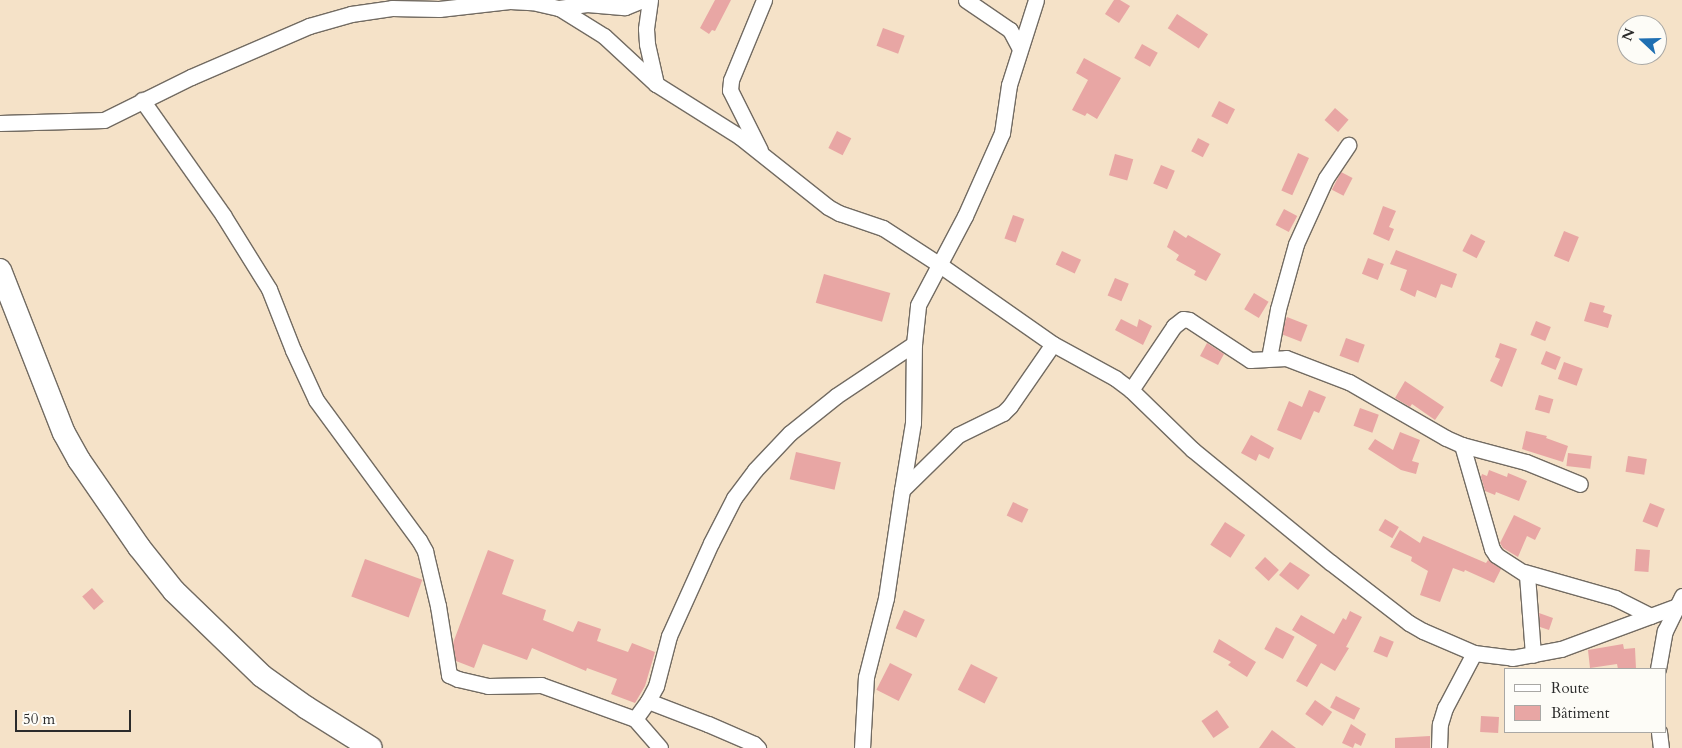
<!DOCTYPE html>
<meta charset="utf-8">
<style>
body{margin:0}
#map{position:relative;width:1682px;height:748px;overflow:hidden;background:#f5e2c8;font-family:Cardo,serif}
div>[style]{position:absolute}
.building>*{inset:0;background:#e8a6a4;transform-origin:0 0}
.roads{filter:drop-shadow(1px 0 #726b62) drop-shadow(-1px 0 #726b62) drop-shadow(0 1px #726b62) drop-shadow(0 -1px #726b62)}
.street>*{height:15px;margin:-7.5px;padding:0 7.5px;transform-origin:7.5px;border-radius:7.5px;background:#fff}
.secondary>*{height:22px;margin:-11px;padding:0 11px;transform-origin:11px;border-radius:11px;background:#fff}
span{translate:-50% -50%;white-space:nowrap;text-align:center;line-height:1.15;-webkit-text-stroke:5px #fdfcf7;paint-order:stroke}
.legend{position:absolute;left:1504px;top:668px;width:162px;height:65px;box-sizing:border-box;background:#fdfcf7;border:1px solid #a9a8a5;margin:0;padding:6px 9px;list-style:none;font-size:15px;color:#2b2b2b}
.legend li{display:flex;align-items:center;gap:10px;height:25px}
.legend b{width:25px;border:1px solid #a9a8a5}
.north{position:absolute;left:1617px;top:15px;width:50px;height:50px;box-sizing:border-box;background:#fdfcf7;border:1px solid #a9a8a5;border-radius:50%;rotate:291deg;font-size:14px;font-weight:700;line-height:20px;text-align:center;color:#2b2b2b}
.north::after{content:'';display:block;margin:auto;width:18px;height:22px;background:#1f6fb2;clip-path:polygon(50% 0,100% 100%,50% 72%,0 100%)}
.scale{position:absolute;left:15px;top:710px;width:116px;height:22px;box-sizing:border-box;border:2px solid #2b2b2b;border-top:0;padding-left:6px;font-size:15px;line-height:18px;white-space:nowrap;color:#2b2b2b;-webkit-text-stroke:4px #fdfcf7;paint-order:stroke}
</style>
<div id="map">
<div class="building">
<i style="clip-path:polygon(715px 0,731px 0,715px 31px,712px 30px,709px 34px,700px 28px)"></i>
<i style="clip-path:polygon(1114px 0,1120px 0,1130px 6px,1119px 23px,1105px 14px)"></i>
<i style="left:1177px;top:14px;width:37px;height:17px;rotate:33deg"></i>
<i style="left:883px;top:28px;width:23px;height:19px;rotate:20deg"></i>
<i style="left:1142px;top:44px;width:18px;height:16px;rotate:29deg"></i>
<i style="clip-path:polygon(1084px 58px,1121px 78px,1097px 119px,1087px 113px,1085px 116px,1072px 110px,1088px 80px,1076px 73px)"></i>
<i style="left:1219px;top:101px;width:18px;height:17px;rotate:27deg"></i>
<i style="left:1335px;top:108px;width:18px;height:16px;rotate:41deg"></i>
<i style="left:837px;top:131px;width:16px;height:19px;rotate:27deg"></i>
<i style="left:1198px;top:138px;width:13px;height:15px;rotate:27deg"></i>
<i style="left:1298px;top:153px;width:12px;height:41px;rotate:24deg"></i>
<i style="left:1115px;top:154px;width:19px;height:22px;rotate:16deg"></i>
<i style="left:1161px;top:165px;width:15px;height:20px;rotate:23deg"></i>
<i style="left:1341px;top:172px;width:13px;height:20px;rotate:27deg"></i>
<i style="clip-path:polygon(1383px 206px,1396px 211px,1389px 227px,1394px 229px,1389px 241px,1373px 234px)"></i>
<i style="left:1284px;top:209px;width:15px;height:18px;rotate:28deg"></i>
<i style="left:1013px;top:215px;width:12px;height:25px;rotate:20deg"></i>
<i style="clip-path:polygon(1174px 230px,1186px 238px,1188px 235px,1221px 254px,1206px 281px,1194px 275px,1196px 271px,1176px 260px,1179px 255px,1167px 247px)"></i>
<i style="left:1564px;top:231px;width:16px;height:27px;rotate:22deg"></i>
<i style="left:1471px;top:234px;width:16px;height:19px;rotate:27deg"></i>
<i style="clip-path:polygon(1396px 250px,1457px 274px,1452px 288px,1441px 284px,1436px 298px,1417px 290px,1415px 297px,1400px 290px,1407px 270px,1390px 264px)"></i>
<i style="left:1062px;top:251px;width:21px;height:15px;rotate:25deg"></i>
<i style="left:1368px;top:258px;width:17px;height:17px;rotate:21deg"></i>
<i style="left:824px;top:274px;width:69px;height:30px;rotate:16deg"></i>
<i style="left:1115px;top:278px;width:15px;height:19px;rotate:23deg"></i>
<i style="left:1254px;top:293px;width:17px;height:19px;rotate:31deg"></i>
<i style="clip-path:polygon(1590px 302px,1605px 306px,1603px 312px,1612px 315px,1608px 328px,1584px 321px)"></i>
<i style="left:1287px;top:317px;width:22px;height:18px;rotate:21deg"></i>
<i style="clip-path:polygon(1121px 319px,1137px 327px,1139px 319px,1152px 326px,1143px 345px,1115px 330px)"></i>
<i style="left:1536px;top:321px;width:16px;height:15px;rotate:22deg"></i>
<i style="left:1346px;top:338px;width:20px;height:19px;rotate:20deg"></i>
<i style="clip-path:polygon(1207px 343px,1224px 354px,1218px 365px,1200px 356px)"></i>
<i style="clip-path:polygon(1500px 343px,1517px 349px,1502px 387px,1490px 381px,1500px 359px,1495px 357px)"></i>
<i style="left:1546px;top:351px;width:16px;height:14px;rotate:22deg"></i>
<i style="left:1564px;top:362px;width:20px;height:18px;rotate:20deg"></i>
<i style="clip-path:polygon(1405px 381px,1444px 407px,1435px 420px,1412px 404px,1410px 407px,1395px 398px)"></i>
<i style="clip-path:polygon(1309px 390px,1326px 397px,1319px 413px,1314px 411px,1301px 440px,1277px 430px,1289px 401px,1302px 407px)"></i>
<i style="left:1539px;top:395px;width:15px;height:15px;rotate:16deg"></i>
<i style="left:1360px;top:408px;width:20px;height:19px;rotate:20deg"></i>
<i style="clip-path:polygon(1526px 431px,1547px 436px,1546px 438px,1568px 446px,1563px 462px,1522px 449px)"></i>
<i style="clip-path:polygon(1400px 432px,1420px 440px,1412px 461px,1419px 463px,1416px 474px,1401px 470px,1368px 449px,1375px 439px,1393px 450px)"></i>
<i style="clip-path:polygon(1251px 435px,1274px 448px,1269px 459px,1259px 454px,1256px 461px,1241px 453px)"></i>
<i style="left:796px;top:452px;width:46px;height:28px;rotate:13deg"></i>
<i style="left:1568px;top:453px;width:24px;height:13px;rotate:7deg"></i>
<i style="left:1628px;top:456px;width:19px;height:16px;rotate:9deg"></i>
<i style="clip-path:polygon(1489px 470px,1507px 477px,1508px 473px,1527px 481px,1519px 501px,1496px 492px,1495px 495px,1485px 491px,1481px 477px,1482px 474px,1487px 476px)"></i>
<i style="left:1013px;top:502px;width:17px;height:15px;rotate:25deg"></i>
<i style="left:1650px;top:503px;width:16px;height:20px;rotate:22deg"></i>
<i style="clip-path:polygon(1514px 515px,1541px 528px,1535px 540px,1527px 536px,1518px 557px,1503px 548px,1500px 543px)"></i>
<i style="left:1385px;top:519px;width:16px;height:13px;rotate:30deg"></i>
<i style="left:1225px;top:522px;width:24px;height:27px;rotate:33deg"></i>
<i style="clip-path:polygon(1400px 530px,1420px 543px,1423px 536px,1486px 563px,1488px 560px,1501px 569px,1494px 583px,1465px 570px,1464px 572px,1453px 568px,1440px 602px,1420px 595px,1428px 571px,1411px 561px,1412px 557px,1390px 547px)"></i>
<i style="left:1636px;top:549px;width:14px;height:22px;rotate:4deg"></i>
<i style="clip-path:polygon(488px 550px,514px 560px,502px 594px,546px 610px,543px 620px,573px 632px,578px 621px,601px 629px,597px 641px,628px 652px,632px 643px,655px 652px,645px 686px,635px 703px,611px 694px,617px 679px,587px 668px,586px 671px,532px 648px,527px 660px,483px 644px,474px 668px,456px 661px,453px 643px)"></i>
<i style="left:1265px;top:557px;width:19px;height:15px;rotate:43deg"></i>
<i style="left:365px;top:559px;width:61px;height:40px;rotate:20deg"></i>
<i style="clip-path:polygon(1290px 562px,1310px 575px,1298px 590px,1279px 575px)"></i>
<i style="left:92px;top:588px;width:18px;height:13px;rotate:49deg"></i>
<i style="left:904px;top:610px;width:23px;height:20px;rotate:25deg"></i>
<i style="clip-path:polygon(1350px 611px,1362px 617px,1346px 647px,1349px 648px,1335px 671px,1321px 663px,1307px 687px,1296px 681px,1317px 645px,1292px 630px,1301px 615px,1334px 634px,1343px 618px,1346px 620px)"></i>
<i style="clip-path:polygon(1539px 613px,1553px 618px,1549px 630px,1540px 627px)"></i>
<i style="left:1276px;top:627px;width:21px;height:25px;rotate:28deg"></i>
<i style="left:1380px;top:636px;width:15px;height:17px;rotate:23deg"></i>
<i style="clip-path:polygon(1219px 639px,1256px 662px,1247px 677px,1228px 665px,1231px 662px,1213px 652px)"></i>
<i style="clip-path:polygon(1623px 644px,1624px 649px,1635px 648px,1636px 669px,1618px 669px,1617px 664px,1590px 668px,1588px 650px)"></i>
<i style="left:890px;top:663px;width:25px;height:30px;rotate:27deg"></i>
<i style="left:971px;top:664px;width:30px;height:29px;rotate:27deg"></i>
<i style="left:1336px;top:696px;width:27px;height:13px;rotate:27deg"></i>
<i style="left:1315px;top:700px;width:21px;height:17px;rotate:35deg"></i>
<i style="left:1217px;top:710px;width:21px;height:19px;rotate:55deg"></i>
<i style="left:1481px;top:716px;width:18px;height:16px;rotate:3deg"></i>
<i style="clip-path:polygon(1351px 724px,1366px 734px,1361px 746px,1355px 743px,1353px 748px,1342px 743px)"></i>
<i style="clip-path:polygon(1272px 730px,1296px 748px,1259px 748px)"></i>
<i style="clip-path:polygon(1430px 736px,1430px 748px,1395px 748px,1395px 738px)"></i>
</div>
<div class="roads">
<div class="street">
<i style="left:650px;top:0;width:29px;rotate:98deg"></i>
<i style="left:646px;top:29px;width:15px;rotate:86deg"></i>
<i style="left:647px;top:44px;width:41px;rotate:77.3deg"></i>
<i style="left:966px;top:0;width:53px;rotate:34.3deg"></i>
<i style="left:1010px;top:30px;width:21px;rotate:62deg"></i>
<i style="left:559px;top:8px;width:28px;rotate:-8deg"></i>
<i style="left:587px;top:4px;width:38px;rotate:5deg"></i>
<i style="left:625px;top:7px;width:18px;rotate:-22deg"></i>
<i style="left:142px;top:100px;width:141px;rotate:54.8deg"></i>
<i style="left:223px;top:215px;width:87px;rotate:58.1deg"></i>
<i style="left:269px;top:289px;width:66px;rotate:68.5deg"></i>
<i style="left:293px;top:350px;width:55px;rotate:65.3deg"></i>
<i style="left:316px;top:400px;width:174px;rotate:53.7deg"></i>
<i style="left:419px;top:540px;width:13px;rotate:61deg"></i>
<i style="left:425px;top:551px;width:57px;rotate:76.7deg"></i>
<i style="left:438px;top:606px;width:70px;rotate:80.9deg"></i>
<i style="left:449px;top:675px;width:10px;rotate:24deg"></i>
<i style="left:458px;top:679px;width:31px;rotate:13deg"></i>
<i style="left:488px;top:686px;width:53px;rotate:-1.1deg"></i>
<i style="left:541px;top:685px;width:100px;rotate:19.9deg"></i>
<i style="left:635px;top:719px;width:38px;rotate:49deg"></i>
<i style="left:0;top:123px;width:104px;rotate:-1.7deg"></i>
<i style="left:104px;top:120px;width:97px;rotate:-26.3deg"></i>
<i style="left:191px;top:77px;width:129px;rotate:-23.4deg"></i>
<i style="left:309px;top:26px;width:44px;rotate:-15.9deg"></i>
<i style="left:351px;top:14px;width:41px;rotate:-8.3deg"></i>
<i style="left:392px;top:8px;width:47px;rotate:1.2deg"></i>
<i style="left:439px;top:9px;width:71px;rotate:-6.4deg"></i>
<i style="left:510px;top:1px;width:22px;rotate:3deg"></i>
<i style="left:532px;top:2px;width:28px;rotate:13deg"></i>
<i style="left:559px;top:8px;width:53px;rotate:31.9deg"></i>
<i style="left:604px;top:36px;width:71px;rotate:42.7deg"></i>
<i style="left:656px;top:84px;width:99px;rotate:32.2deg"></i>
<i style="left:740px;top:137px;width:112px;rotate:38.5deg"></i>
<i style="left:828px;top:207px;width:13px;rotate:29deg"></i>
<i style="left:839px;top:213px;width:46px;rotate:18.8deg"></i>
<i style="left:883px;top:228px;width:68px;rotate:33deg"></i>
<i style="left:940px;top:265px;width:138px;rotate:35deg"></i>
<i style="left:1053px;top:344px;width:71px;rotate:28.7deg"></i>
<i style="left:1115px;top:378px;width:20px;rotate:37deg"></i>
<i style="left:1131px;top:390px;width:86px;rotate:44.1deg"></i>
<i style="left:1193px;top:450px;width:177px;rotate:39.3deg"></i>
<i style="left:1330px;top:562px;width:100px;rotate:37.7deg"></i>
<i style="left:1409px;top:623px;width:16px;rotate:30deg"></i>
<i style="left:1423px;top:631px;width:56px;rotate:23.3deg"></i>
<i style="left:1474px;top:653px;width:38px;rotate:7deg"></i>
<i style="left:1512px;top:658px;width:50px;rotate:-10.4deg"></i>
<i style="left:1561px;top:649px;width:124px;rotate:-20.3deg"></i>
<i style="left:760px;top:150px;width:67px;rotate:-116.6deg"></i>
<i style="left:730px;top:90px;width:10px;rotate:-84deg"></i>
<i style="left:731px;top:80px;width:87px;rotate:-67.6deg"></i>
<i style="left:1269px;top:358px;width:50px;rotate:-79.6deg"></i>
<i style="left:1278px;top:309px;width:67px;rotate:-74.5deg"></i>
<i style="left:1296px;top:244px;width:72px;rotate:-65.6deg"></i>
<i style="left:1326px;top:178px;width:40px;rotate:-56deg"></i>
<i style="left:1131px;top:390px;width:77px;rotate:-56.1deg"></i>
<i style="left:1174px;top:326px;width:11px;rotate:-38deg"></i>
<i style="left:1183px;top:319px;width:6px;rotate:9deg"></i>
<i style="left:1189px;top:320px;width:73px;rotate:33.3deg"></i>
<i style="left:1250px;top:360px;width:36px;rotate:-3deg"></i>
<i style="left:1286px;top:358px;width:67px;rotate:20.9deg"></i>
<i style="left:1349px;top:382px;width:112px;rotate:30deg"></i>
<i style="left:1446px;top:438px;width:17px;rotate:24deg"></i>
<i style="left:1462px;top:445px;width:108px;rotate:73.9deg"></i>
<i style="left:1492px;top:549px;width:7px;rotate:56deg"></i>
<i style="left:1496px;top:555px;width:37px;rotate:33deg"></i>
<i style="left:1527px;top:575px;width:80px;rotate:85.7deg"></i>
<i style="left:1462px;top:445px;width:66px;rotate:14.9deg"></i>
<i style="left:1526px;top:462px;width:58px;rotate:22.2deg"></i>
<i style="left:902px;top:490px;width:68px;rotate:-80.7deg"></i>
<i style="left:913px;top:423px;width:79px;rotate:-89.3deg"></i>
<i style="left:914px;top:344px;width:39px;rotate:-84deg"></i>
<i style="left:918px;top:305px;width:101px;rotate:-62.2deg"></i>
<i style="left:965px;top:216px;width:91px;rotate:-66deg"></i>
<i style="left:1002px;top:133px;width:49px;rotate:-81.7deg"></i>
<i style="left:1009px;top:85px;width:89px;rotate:-72.4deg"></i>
<i style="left:1524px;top:572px;width:95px;rotate:15.9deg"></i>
<i style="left:1615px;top:598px;width:40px;rotate:26.6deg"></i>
<i style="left:1658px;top:669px;width:39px;rotate:-80deg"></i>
<i style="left:1665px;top:631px;width:39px;rotate:-64deg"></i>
<i style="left:648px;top:701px;width:64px;rotate:21deg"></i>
<i style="left:708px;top:724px;width:50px;rotate:23.5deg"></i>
<i style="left:754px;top:744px;width:6px;rotate:45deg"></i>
<i style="left:635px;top:719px;width:22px;rotate:-54deg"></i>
<i style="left:648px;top:701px;width:17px;rotate:-62deg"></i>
<i style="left:656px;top:686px;width:52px;rotate:-75.4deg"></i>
<i style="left:669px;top:636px;width:102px;rotate:-65.7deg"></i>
<i style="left:711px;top:543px;width:51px;rotate:-62.9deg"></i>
<i style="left:734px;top:498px;width:35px;rotate:-53deg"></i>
<i style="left:755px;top:470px;width:51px;rotate:-46.6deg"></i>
<i style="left:790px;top:433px;width:59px;rotate:-38.8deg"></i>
<i style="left:836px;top:396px;width:94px;rotate:-33.7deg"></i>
<i style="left:1659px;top:732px;width:16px;rotate:83deg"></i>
<i style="left:862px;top:748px;width:71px;rotate:-86.8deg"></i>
<i style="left:866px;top:677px;width:81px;rotate:-75.8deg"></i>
<i style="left:886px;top:598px;width:109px;rotate:-81.6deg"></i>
<i style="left:902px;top:490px;width:78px;rotate:-44.5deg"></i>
<i style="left:958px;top:435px;width:50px;rotate:-26.1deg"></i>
<i style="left:1003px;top:413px;width:10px;rotate:-45deg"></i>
<i style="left:1010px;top:406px;width:75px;rotate:-55.3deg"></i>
<i style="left:1439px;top:748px;width:24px;rotate:-88deg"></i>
<i style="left:1440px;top:724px;width:17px;rotate:-73deg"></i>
<i style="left:1445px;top:708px;width:62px;rotate:-62.2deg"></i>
</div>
<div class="secondary">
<i style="left:0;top:270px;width:175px;rotate:68.6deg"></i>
<i style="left:64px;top:433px;width:31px;rotate:61deg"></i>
<i style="left:79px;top:460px;width:106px;rotate:55.4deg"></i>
<i style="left:139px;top:547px;width:56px;rotate:51.5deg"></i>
<i style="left:174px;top:591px;width:122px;rotate:44deg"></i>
<i style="left:262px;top:676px;width:55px;rotate:35.4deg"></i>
<i style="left:307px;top:708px;width:75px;rotate:32deg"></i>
</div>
</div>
<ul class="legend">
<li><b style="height:6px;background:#fff"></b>Route</li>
<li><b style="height:14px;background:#e8a6a4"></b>Bâtiment</li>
</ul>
<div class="north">N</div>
<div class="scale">50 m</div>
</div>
